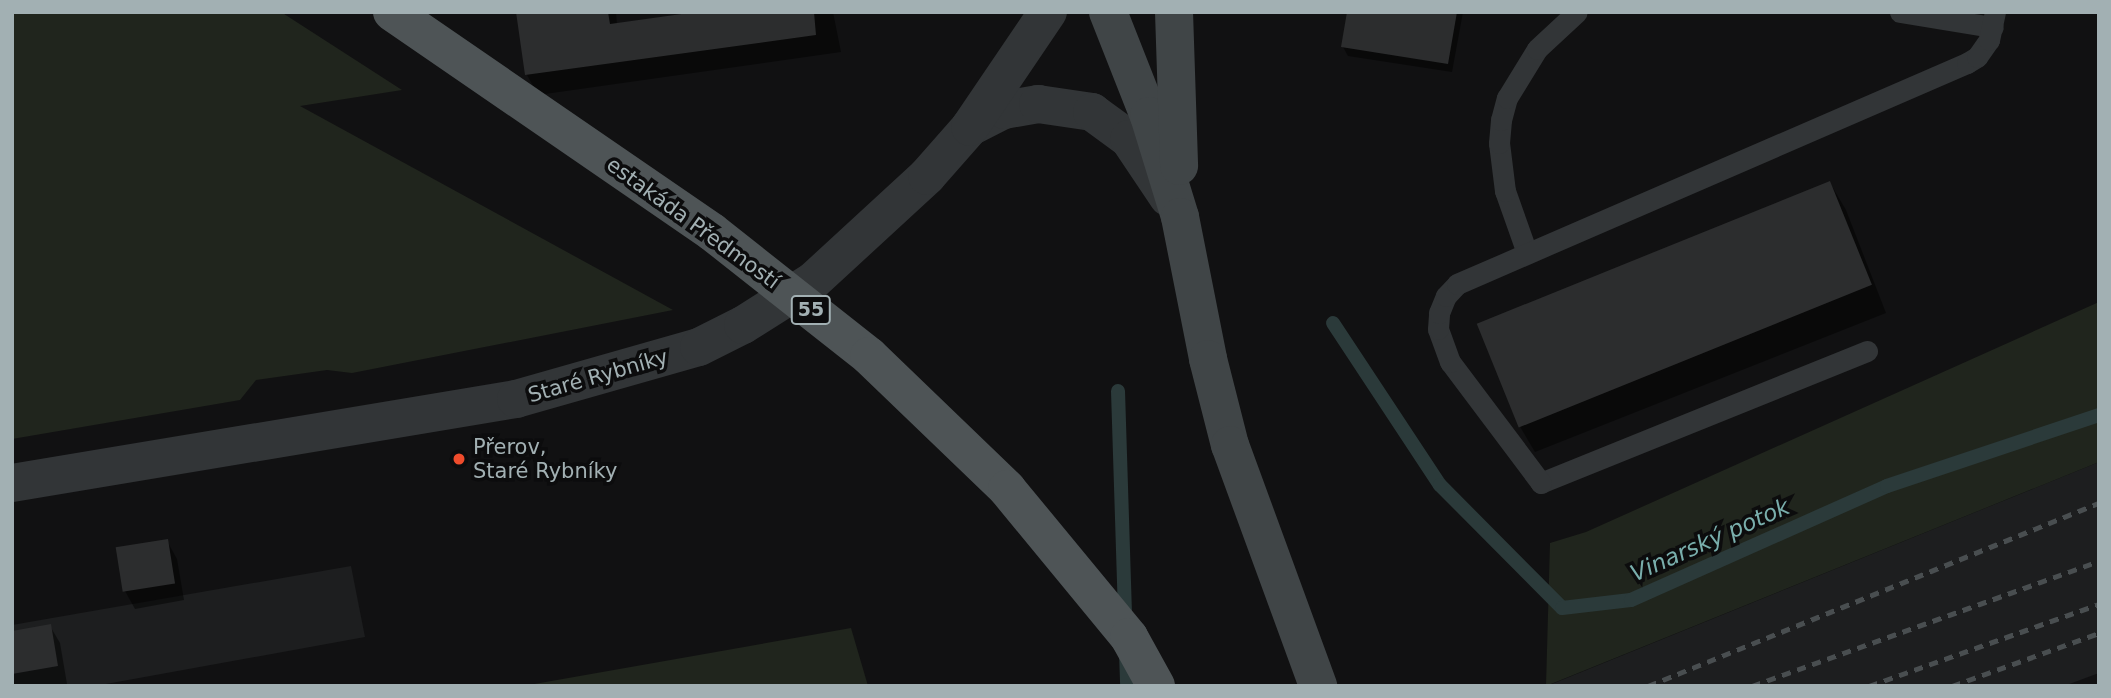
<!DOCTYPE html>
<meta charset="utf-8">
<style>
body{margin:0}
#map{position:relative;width:2111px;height:698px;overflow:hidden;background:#111112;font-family:"DejaVu Sans",sans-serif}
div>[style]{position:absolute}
.built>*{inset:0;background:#1d1e1f}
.green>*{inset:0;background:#20251d}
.shadow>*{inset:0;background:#0007}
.stream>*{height:14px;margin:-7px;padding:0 7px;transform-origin:7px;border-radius:7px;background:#2b3a3a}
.building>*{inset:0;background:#2c2d2e;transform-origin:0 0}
.service>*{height:21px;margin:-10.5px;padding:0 10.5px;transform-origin:10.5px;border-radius:10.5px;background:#323537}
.tertiary>*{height:38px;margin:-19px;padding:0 19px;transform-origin:19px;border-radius:19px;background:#323537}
.secondary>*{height:38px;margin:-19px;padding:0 19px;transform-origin:19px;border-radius:19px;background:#404547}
.rail>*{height:5px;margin-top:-2.5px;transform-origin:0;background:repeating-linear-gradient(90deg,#494e50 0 9px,transparent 0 16px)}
.primary-bridge>*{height:38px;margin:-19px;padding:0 19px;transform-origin:19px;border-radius:19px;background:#4e5456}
.dots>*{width:19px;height:19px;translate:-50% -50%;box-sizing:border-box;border:4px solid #0c0c0d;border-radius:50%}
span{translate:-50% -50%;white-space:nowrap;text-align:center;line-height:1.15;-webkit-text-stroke:7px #0c0c0d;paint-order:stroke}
.shield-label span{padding:2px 5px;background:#0c0c0d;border:2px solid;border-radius:5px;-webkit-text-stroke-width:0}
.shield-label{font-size:19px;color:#a2b0b3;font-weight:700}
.street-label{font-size:21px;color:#a2b0b3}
.poi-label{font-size:21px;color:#a2b0b3}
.left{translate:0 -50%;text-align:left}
.water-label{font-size:23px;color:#79aeac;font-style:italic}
.frame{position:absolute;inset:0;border:14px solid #a2b0b3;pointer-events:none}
</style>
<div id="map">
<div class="built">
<i style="clip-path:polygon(2099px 462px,2099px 673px,2064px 686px,1547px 686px)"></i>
<i style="clip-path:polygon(351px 566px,365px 637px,95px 686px,12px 686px,12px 625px)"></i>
</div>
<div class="green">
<i style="clip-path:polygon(12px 12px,281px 12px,402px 90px,300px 106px,673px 310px,352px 373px,327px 370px,256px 380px,240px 400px,12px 439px)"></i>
<i style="clip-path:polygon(2099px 302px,2099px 462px,1546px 686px,1550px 543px,1586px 532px)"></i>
<i style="clip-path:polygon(851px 628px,868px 686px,523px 686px)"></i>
</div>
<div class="shadow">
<i style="clip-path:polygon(518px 12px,616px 12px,617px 25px,709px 12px,833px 12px,841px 52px,538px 95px,527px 75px)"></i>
<i style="clip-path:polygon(1349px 12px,1463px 12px,1452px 72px,1348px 56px,1343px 47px)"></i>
<i style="clip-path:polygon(1830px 183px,1846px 210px,1886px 313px,1535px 452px,1519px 425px)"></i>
<i style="clip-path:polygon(167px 541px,177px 559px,184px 600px,135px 609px,125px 591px)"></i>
<i style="clip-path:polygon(50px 626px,60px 643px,67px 684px,12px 686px,12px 632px)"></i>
</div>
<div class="stream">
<i style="left:1333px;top:323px;width:194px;rotate:56.6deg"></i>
<i style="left:1440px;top:485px;width:173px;rotate:45.2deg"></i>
<i style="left:1562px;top:608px;width:69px;rotate:-6.6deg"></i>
<i style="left:1631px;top:600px;width:280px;rotate:-24deg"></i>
<i style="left:1887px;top:486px;width:224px;rotate:-18.5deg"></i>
<i style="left:1118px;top:391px;width:227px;rotate:88.2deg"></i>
<i style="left:1126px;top:652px;width:34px;rotate:88deg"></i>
</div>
<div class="building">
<i style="clip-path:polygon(516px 12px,608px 12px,610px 24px,696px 12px,814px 12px,816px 35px,525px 75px)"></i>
<i style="clip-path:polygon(1347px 12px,1457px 12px,1448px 64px,1341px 47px)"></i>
<i style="left:1830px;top:181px;width:112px;height:381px;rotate:68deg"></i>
<i style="left:168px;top:539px;width:45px;height:53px;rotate:81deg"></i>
<i style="clip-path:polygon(51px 624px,58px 666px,12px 674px,12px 631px)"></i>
</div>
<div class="service">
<i style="left:1900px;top:12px;width:94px;rotate:9.2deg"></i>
<i style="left:1527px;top:253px;width:66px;rotate:-109.5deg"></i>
<i style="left:1505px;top:191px;width:48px;rotate:-97.1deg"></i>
<i style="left:1499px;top:143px;width:23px;rotate:-85deg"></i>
<i style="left:1501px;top:120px;width:23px;rotate:-75deg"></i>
<i style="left:1507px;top:98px;width:57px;rotate:-58.5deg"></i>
<i style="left:1537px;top:49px;width:54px;rotate:-42.8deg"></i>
<i style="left:1867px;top:351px;width:352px;rotate:158deg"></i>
<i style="left:1541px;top:483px;width:151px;rotate:-126.9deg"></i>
<i style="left:1450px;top:362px;width:35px;rotate:-110deg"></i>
<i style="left:1438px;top:329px;width:16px;rotate:-86deg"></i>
<i style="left:1439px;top:313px;width:18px;rotate:-68deg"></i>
<i style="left:1446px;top:296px;width:16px;rotate:-47deg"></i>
<i style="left:1457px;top:284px;width:556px;rotate:-23.43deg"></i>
<i style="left:1967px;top:63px;width:12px;rotate:-31deg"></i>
<i style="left:1977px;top:57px;width:21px;rotate:-55deg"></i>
<i style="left:1989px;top:40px;width:29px;rotate:-78deg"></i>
</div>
<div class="tertiary">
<i style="left:970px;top:127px;width:38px;rotate:-27deg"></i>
<i style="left:1004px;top:110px;width:35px;rotate:-10deg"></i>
<i style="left:1038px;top:104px;width:55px;rotate:8.4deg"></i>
<i style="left:1092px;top:112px;width:46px;rotate:36.1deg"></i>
<i style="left:1129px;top:139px;width:70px;rotate:56.1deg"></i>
<i style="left:12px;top:483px;width:511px;rotate:-9.46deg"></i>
<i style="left:516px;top:399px;width:190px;rotate:-15.9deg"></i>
<i style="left:699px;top:347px;width:49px;rotate:-26.6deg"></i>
<i style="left:743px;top:325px;width:83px;rotate:-32.2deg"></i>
<i style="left:813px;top:281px;width:155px;rotate:-42.6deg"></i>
<i style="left:927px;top:176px;width:65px;rotate:-48.7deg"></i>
<i style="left:970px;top:127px;width:139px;rotate:-55.9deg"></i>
</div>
<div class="secondary">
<i style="left:1108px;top:12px;width:112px;rotate:68.5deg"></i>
<i style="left:1149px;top:116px;width:106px;rotate:72.9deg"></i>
<i style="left:1180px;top:217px;width:145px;rotate:78.8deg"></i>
<i style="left:1208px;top:359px;width:89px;rotate:75.7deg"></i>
<i style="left:1230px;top:445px;width:257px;rotate:69.9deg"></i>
<i style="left:1174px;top:12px;width:154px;rotate:88.1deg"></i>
</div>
<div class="rail">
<i style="left:1648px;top:686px;width:487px;rotate:-22.1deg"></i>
<i style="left:1752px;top:686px;width:369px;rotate:-19.8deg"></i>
<i style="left:1869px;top:686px;width:244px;rotate:-19.6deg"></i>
<i style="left:1952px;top:686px;width:156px;rotate:-19.8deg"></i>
</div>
<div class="primary-bridge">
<i style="left:392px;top:12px;width:388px;rotate:34.5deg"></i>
<i style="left:712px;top:232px;width:200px;rotate:38.3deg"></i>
<i style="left:869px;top:356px;width:192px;rotate:43.9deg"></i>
<i style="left:1007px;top:489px;width:192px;rotate:50.5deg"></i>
<i style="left:1129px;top:637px;width:56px;rotate:61.1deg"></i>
</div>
<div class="dots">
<i style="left:459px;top:459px;background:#ef4c2c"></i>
</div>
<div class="shield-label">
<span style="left:811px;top:310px">55</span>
</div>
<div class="street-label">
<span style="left:693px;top:223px;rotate:36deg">estakáda Předmostí</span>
<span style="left:598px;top:376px;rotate:-16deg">Staré Rybníky</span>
</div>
<div class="poi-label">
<span class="left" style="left:473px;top:459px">Přerov,<br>Staré Rybníky</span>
</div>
<div class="water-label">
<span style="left:1710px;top:540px;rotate:-24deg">Vinarský potok</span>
</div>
<div class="frame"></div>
</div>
